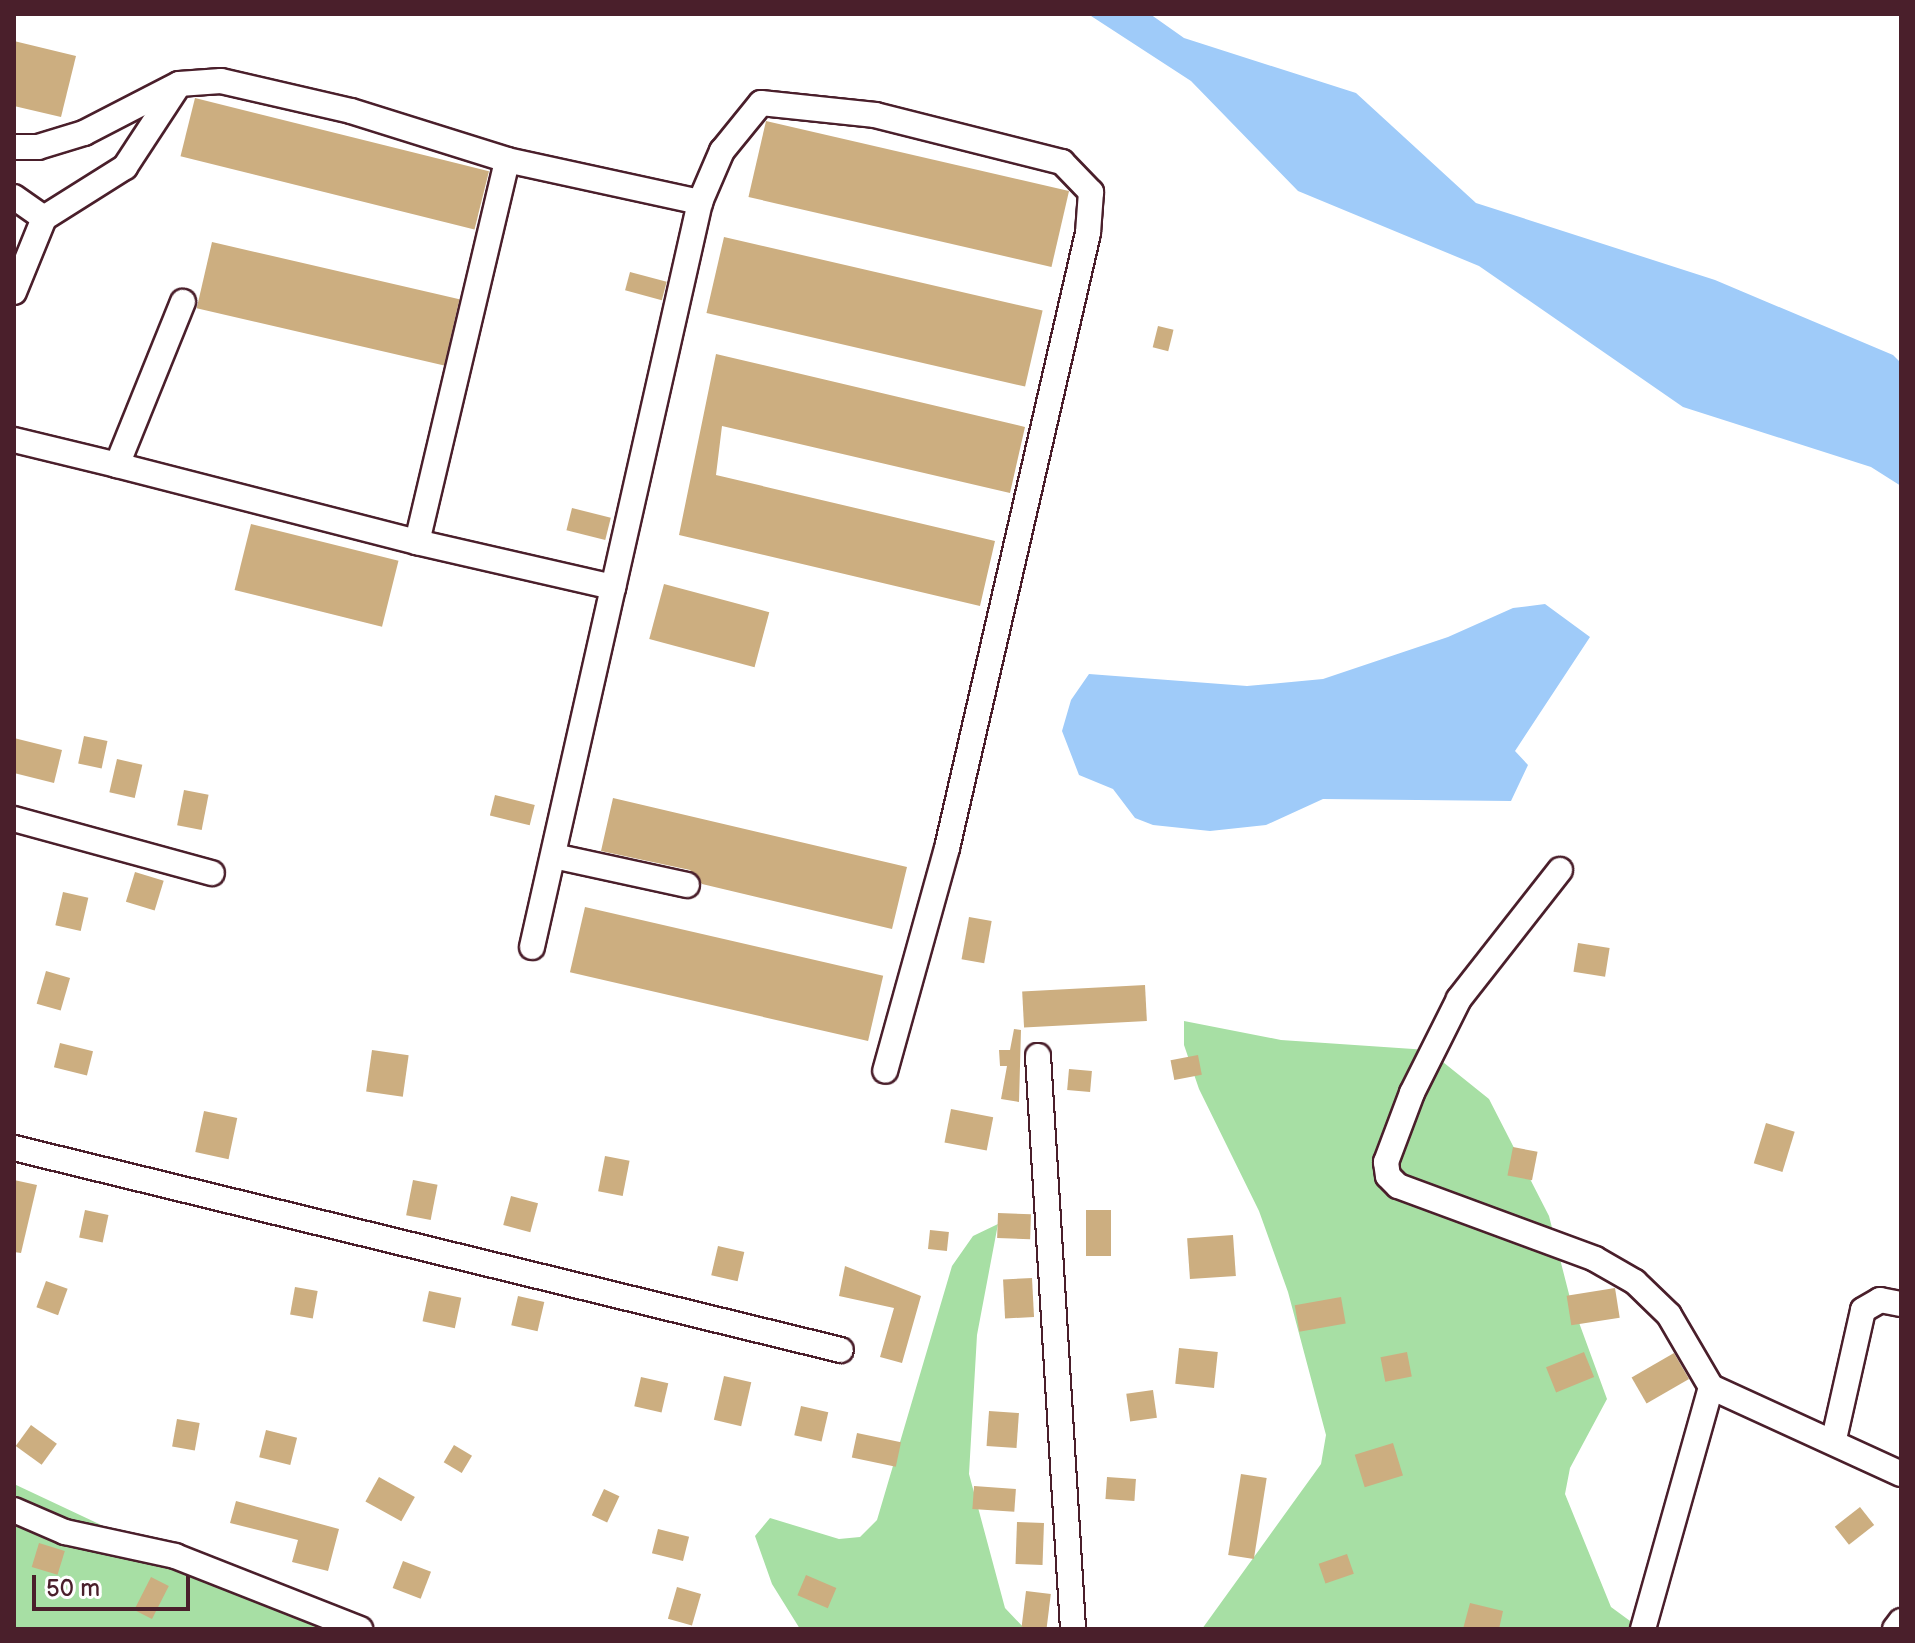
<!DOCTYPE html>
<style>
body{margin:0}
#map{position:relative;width:1915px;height:1643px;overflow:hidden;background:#fff;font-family:"Balsamiq Sans",sans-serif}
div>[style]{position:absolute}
.green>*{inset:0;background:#a7dfa4}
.water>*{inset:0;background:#9fcbf9}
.building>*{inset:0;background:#ccae80;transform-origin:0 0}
.roads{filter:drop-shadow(2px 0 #4a1f2b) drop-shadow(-2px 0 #4a1f2b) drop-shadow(0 2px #4a1f2b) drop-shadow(0 -2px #4a1f2b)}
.minor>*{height:24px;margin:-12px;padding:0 12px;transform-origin:12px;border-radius:12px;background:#fff}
span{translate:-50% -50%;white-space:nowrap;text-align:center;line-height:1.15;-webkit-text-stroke:7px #fff;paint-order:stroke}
.frame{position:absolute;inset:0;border:16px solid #4a1f2b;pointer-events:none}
.scale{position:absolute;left:32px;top:1575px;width:158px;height:36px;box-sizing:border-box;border:4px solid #4a1f2b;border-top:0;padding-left:10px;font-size:24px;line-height:28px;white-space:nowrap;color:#4a1f2b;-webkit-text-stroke:6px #fff;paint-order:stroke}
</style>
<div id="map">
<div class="green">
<i style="clip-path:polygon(1184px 1021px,1281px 1040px,1428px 1050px,1489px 1099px,1549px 1216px,1570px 1298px,1607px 1399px,1570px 1468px,1565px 1494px,1611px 1607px,1641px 1629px,1202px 1629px,1321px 1464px,1326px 1435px,1288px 1292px,1259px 1211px,1199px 1089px,1184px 1045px)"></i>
<i style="clip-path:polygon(998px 1224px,977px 1335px,969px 1474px,1005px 1608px,1025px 1629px,800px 1629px,772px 1584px,755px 1536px,770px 1518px,839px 1539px,860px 1537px,877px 1520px,952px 1266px,973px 1236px)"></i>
<i style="clip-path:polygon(14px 1484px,131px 1539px,368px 1629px,14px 1629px)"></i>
</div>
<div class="water">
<i style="clip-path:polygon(1088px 14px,1150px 14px,1184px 38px,1356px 93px,1476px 203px,1715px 280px,1893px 355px,1901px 363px,1901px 486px,1871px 467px,1683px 407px,1479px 266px,1298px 191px,1191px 81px)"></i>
<i style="clip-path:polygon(1545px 604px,1590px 637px,1515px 751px,1528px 765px,1511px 801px,1323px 799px,1266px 825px,1210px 831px,1153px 825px,1135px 818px,1113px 789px,1079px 775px,1062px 731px,1071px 700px,1089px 674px,1247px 686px,1323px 679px,1448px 637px,1513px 608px)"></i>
</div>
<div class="building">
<i style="clip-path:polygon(14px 41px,76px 56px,61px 117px,14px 106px)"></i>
<i style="left:195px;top:98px;width:303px;height:60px;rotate:14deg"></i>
<i style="left:766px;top:121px;width:311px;height:78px;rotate:13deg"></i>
<i style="left:724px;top:237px;width:327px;height:78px;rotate:13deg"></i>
<i style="left:212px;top:242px;width:254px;height:68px;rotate:13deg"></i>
<i style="left:630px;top:272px;width:38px;height:19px;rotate:15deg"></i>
<i style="left:1158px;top:326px;width:16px;height:22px;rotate:14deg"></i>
<i style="clip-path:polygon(716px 354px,1025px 427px,1010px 493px,722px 426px,716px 475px,995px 541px,980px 606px,679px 535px)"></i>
<i style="left:572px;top:508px;width:40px;height:23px;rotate:14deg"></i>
<i style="left:251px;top:524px;width:152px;height:68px;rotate:14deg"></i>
<i style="left:664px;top:584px;width:109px;height:57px;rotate:15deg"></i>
<i style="left:84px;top:736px;width:24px;height:28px;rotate:12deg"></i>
<i style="clip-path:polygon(14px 738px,62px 750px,54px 783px,14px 773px)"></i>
<i style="left:117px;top:759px;width:26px;height:34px;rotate:13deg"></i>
<i style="left:184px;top:790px;width:25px;height:36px;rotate:11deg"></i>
<i style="left:495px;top:795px;width:41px;height:21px;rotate:14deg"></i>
<i style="clip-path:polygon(613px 798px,907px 867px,892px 929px,702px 884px,690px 870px,601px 851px)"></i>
<i style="left:135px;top:872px;width:30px;height:31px;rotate:17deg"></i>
<i style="left:63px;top:892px;width:26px;height:34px;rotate:13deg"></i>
<i style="left:585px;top:907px;width:306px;height:67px;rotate:13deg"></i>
<i style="left:969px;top:917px;width:23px;height:43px;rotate:10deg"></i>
<i style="left:1578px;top:943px;width:32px;height:29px;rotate:9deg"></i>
<i style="left:46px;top:971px;width:25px;height:34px;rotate:16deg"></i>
<i style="left:1145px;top:985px;width:36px;height:123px;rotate:87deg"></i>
<i style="clip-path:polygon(1014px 1029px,1021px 1030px,1019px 1102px,1001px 1099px,1007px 1066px,1000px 1066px,999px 1050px,1010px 1050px)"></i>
<i style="left:60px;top:1043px;width:34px;height:25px;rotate:14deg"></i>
<i style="left:372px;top:1050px;width:37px;height:42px;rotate:8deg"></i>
<i style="left:1198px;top:1055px;width:20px;height:28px;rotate:79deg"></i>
<i style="left:1069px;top:1069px;width:23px;height:21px;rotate:5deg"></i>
<i style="left:951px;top:1109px;width:43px;height:34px;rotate:11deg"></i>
<i style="left:204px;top:1111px;width:34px;height:42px;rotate:12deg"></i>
<i style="left:1766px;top:1123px;width:30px;height:42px;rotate:17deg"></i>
<i style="left:1513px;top:1147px;width:25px;height:29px;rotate:11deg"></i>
<i style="left:605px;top:1156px;width:25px;height:36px;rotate:11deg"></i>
<i style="clip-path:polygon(14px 1180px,37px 1185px,21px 1253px,14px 1252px)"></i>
<i style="left:413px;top:1180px;width:25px;height:36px;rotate:11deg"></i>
<i style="left:511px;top:1196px;width:28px;height:30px;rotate:15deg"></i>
<i style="left:85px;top:1210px;width:24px;height:28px;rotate:12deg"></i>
<i style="left:1086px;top:1210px;width:25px;height:46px"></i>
<i style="left:998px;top:1213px;width:33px;height:25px;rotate:2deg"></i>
<i style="left:930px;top:1230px;width:19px;height:19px;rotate:6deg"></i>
<i style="left:1233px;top:1235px;width:41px;height:46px;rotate:86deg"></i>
<i style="left:718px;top:1246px;width:27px;height:30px;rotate:13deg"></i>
<i style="clip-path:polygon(845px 1266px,921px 1296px,902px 1363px,880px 1357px,894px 1308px,839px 1296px)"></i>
<i style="left:1032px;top:1278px;width:39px;height:29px;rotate:87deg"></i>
<i style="left:46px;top:1281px;width:23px;height:28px;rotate:20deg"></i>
<i style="left:295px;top:1287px;width:23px;height:28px;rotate:10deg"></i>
<i style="left:1615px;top:1288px;width:30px;height:49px;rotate:81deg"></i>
<i style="left:429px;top:1291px;width:33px;height:31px;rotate:12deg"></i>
<i style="left:518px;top:1296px;width:27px;height:30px;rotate:13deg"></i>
<i style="left:1341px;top:1297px;width:27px;height:47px;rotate:80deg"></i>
<i style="left:1179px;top:1348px;width:39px;height:36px;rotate:6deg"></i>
<i style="left:1407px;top:1352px;width:25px;height:27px;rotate:79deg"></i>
<i style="left:1584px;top:1352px;width:27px;height:41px;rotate:68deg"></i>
<i style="left:1674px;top:1353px;width:30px;height:49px;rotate:60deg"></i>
<i style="left:724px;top:1376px;width:28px;height:45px;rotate:13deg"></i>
<i style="left:641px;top:1377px;width:28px;height:30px;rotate:13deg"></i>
<i style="left:1153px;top:1390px;width:28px;height:27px;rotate:82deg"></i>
<i style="left:801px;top:1406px;width:28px;height:30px;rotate:13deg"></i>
<i style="left:989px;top:1411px;width:30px;height:35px;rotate:4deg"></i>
<i style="left:177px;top:1419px;width:23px;height:28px;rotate:10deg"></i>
<i style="left:31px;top:1425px;width:32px;height:26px;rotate:36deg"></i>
<i style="left:266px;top:1430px;width:32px;height:28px;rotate:14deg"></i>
<i style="left:857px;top:1433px;width:45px;height:25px;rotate:12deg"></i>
<i style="left:1393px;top:1443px;width:34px;height:40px;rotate:73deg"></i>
<i style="left:454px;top:1445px;width:21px;height:20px;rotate:31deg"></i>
<i style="left:1241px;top:1474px;width:26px;height:82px;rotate:9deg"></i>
<i style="left:379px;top:1477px;width:41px;height:28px;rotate:29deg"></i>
<i style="left:1107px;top:1477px;width:29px;height:22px;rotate:4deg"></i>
<i style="left:974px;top:1486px;width:42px;height:23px;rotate:4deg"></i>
<i style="left:604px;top:1489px;width:17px;height:29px;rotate:25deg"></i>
<i style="clip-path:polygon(236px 1501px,339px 1529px,328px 1571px,292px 1562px,298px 1540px,230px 1523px)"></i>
<i style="left:1860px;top:1507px;width:23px;height:32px;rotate:52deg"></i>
<i style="left:1017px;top:1522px;width:27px;height:42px;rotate:2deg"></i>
<i style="left:658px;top:1529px;width:32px;height:25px;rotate:14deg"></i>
<i style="left:39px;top:1543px;width:27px;height:25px;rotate:17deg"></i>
<i style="left:1347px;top:1554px;width:21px;height:30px;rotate:71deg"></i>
<i style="left:403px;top:1561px;width:30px;height:29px;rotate:21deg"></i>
<i style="left:806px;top:1575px;width:33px;height:22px;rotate:23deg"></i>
<i style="left:151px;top:1577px;width:20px;height:37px;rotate:27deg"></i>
<i style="left:677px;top:1587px;width:25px;height:33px;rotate:16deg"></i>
<i style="left:1026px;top:1591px;width:25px;height:36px;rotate:7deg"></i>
<i style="clip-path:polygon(1470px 1603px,1503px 1611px,1499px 1629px,1463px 1629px)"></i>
</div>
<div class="roads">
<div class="minor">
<i style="left:14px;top:147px;width:24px"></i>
<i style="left:38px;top:147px;width:48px;rotate:-16.9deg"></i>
<i style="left:84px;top:133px;width:107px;rotate:-27.3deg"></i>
<i style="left:179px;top:84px;width:42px;rotate:-4.1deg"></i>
<i style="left:221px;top:81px;width:133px;rotate:13deg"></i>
<i style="left:351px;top:111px;width:164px;rotate:17.4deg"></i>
<i style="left:507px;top:160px;width:198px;rotate:12.3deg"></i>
<i style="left:700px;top:202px;width:395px;rotate:102.7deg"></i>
<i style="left:613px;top:587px;width:201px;rotate:-167.1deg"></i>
<i style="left:14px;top:197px;width:37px;rotate:35deg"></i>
<i style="left:700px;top:202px;width:56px;rotate:-66.7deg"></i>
<i style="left:722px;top:151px;width:62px;rotate:-50.9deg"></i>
<i style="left:761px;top:103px;width:115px;rotate:6deg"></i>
<i style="left:875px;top:115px;width:193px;rotate:14.1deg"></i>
<i style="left:1062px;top:162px;width:42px;rotate:46deg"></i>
<i style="left:1091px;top:192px;width:41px;rotate:94.2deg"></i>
<i style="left:1088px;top:233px;width:631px;rotate:102.91deg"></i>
<i style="left:947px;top:848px;width:231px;rotate:105.5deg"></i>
<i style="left:14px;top:292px;width:80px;rotate:-67.9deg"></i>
<i style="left:44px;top:218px;width:96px;rotate:-32.2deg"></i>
<i style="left:125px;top:167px;width:97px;rotate:-56.8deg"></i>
<i style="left:14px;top:440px;width:106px;rotate:13.6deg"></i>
<i style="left:117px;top:465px;width:176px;rotate:-68deg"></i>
<i style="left:117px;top:465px;width:310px;rotate:14.4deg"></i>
<i style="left:417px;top:542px;width:392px;rotate:-76.7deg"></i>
<i style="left:14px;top:819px;width:205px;rotate:15.3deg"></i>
<i style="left:554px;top:856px;width:136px;rotate:12.3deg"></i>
<i style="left:1560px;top:870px;width:164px;rotate:128.1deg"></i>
<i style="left:1459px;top:999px;width:105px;rotate:116.6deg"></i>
<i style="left:1412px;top:1093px;width:74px;rotate:110.6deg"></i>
<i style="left:1386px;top:1162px;width:14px;rotate:82deg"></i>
<i style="left:1388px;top:1176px;width:14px;rotate:45deg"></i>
<i style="left:1398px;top:1186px;width:210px;rotate:20.3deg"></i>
<i style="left:1595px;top:1259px;width:46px;rotate:29.9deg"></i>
<i style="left:1635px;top:1282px;width:47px;rotate:44.1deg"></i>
<i style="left:1669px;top:1315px;width:83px;rotate:59.7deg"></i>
<i style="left:1711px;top:1387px;width:209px;rotate:24.6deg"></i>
<i style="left:532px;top:947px;width:369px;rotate:-77.3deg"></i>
<i style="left:1038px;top:1056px;width:574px;rotate:86.5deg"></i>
<i style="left:14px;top:1148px;width:851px;rotate:13.73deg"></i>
<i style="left:1834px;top:1439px;width:132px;rotate:-77.3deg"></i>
<i style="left:1863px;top:1310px;width:20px;rotate:-30deg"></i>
<i style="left:1880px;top:1300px;width:21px;rotate:11deg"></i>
<i style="left:14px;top:1510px;width:56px;rotate:23.3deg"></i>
<i style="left:65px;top:1532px;width:113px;rotate:12.3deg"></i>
<i style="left:175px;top:1556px;width:199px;rotate:21.5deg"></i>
<i style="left:1643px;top:1629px;width:251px;rotate:-74.3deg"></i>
<i style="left:1895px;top:1629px;width:10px;rotate:-53deg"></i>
</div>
</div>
<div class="frame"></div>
<div class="scale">50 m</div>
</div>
